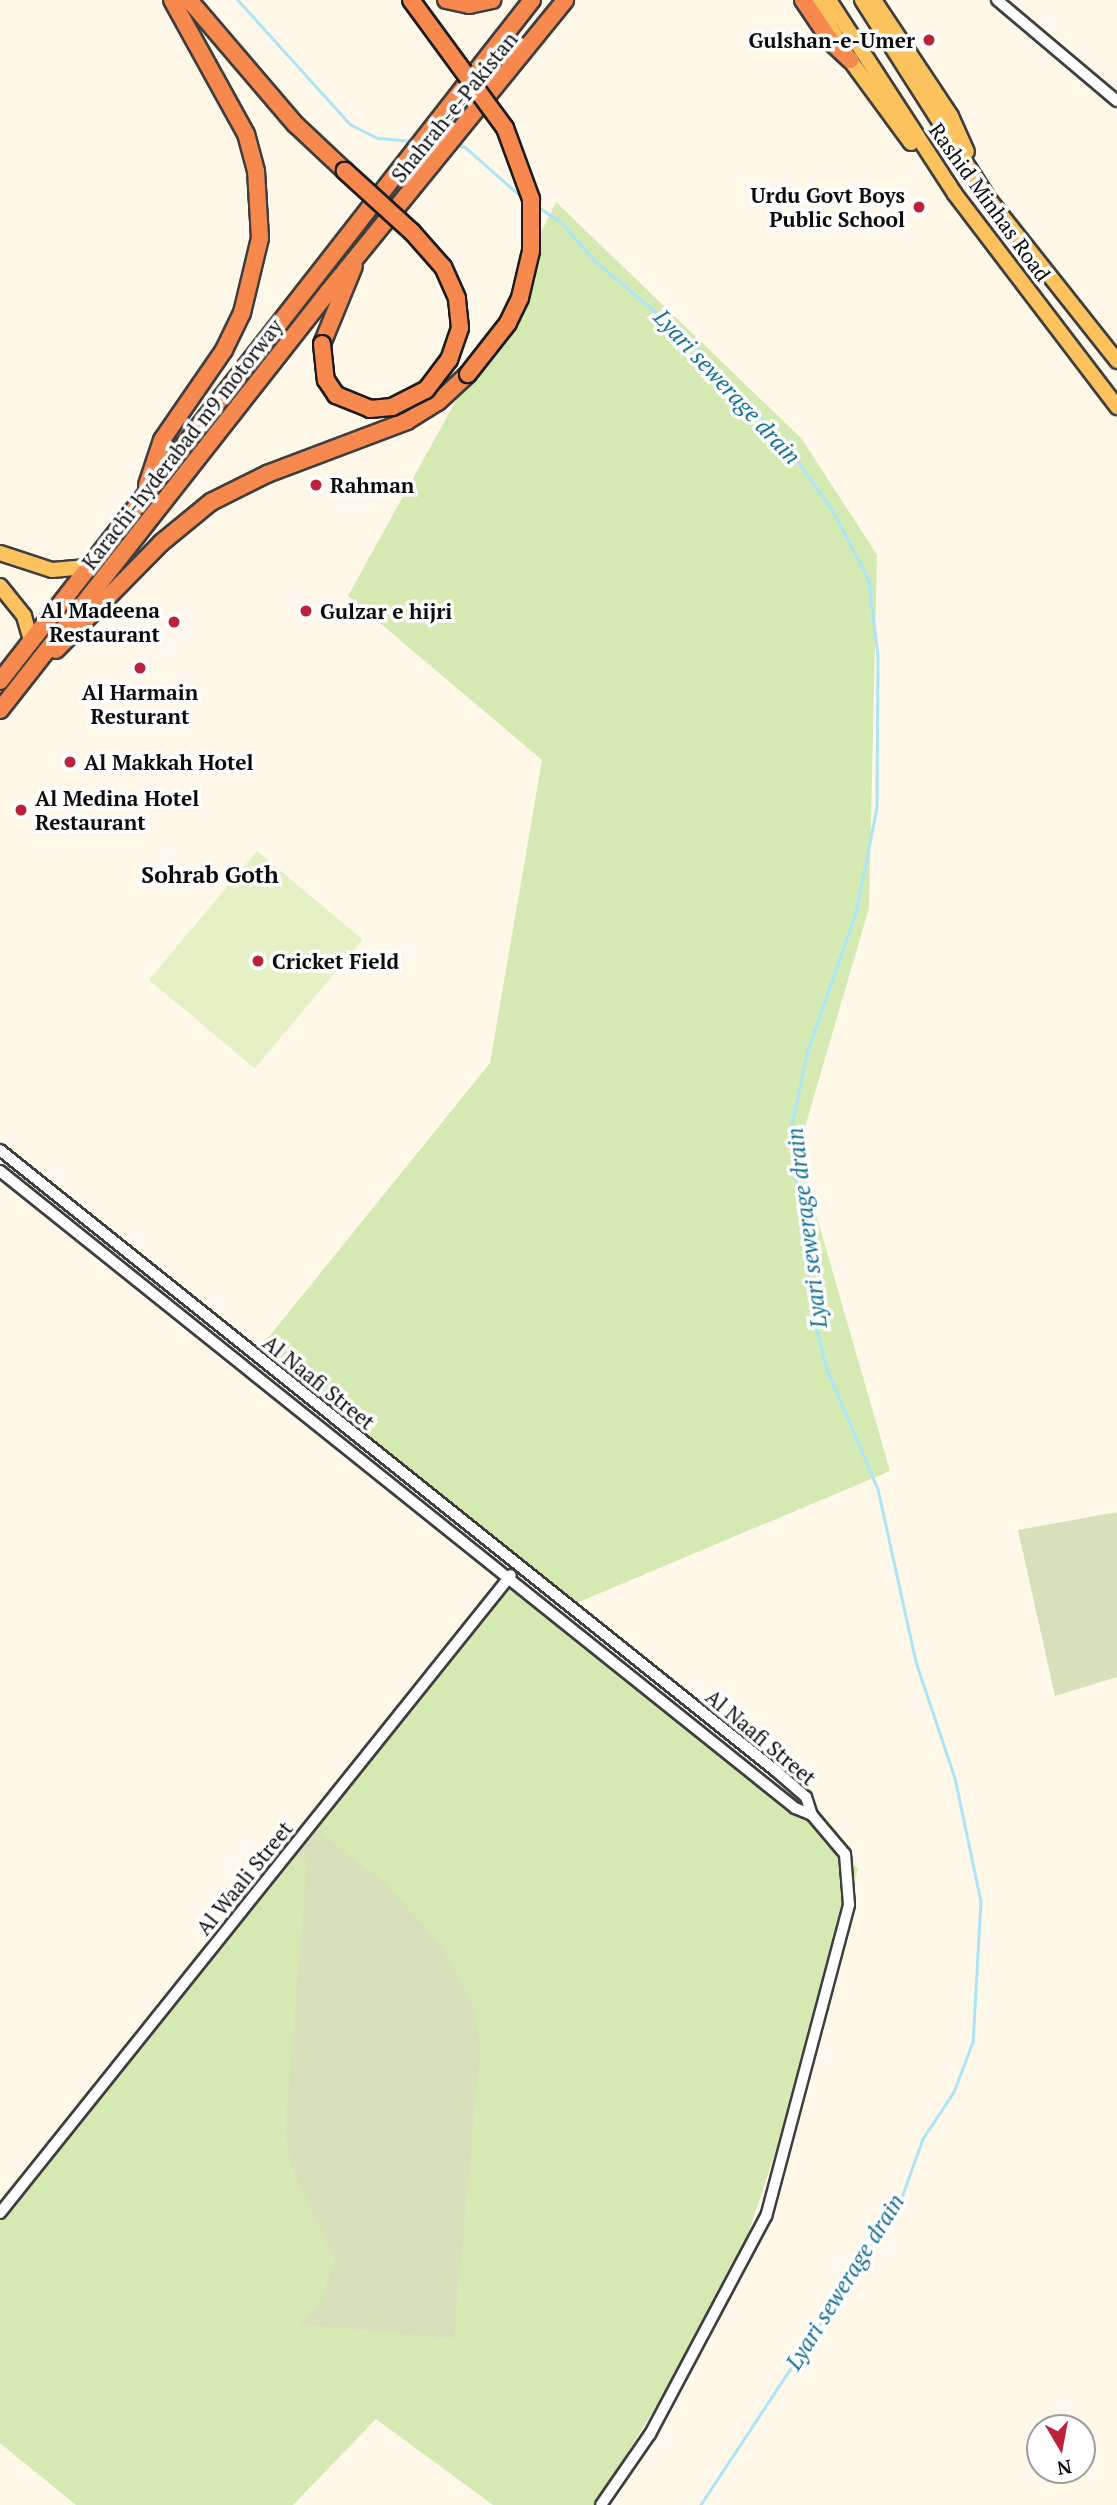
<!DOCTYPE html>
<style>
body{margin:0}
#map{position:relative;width:1117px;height:2505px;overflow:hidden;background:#fff8e9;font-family:"PT Serif",serif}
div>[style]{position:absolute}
.green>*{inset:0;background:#d5e9b3}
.cemetery>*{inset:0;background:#d8e0bb}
.pitch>*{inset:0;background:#e6f0c5;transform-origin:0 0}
.stream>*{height:2.5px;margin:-1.25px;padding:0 1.25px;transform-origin:1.25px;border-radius:1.25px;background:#ade4f7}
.roads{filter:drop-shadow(2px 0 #3e3e3e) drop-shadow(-2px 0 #3e3e3e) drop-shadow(0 2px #3e3e3e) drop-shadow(0 -2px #3e3e3e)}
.minor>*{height:10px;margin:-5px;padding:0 5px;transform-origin:5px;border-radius:5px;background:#fff}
.major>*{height:14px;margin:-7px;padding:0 7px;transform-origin:7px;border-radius:7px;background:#fbc25d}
.highway>*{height:16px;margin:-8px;padding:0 8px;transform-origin:8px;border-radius:8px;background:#f7894f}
.bridges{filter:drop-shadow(2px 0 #1c1c1c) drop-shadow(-2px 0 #1c1c1c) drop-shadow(0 2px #1c1c1c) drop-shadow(0 -2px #1c1c1c)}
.highway-bridge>*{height:16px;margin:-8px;padding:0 8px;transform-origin:8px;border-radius:8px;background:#f7894f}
.dots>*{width:19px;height:19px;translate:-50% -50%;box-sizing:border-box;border:4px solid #fff;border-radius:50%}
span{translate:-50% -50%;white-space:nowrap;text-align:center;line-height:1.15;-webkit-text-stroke:7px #fff;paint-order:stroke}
.poi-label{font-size:21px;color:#0b0b0b;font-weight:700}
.right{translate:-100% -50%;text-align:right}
.left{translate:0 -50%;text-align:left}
.street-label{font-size:21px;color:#0b0b0b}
.water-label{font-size:23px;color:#14719d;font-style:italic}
.neighbourhood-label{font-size:23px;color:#0b0b0b;font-weight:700}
.north{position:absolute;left:1026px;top:2414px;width:70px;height:70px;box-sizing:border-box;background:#fff;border:2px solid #9d9d9d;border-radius:50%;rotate:170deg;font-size:19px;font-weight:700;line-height:28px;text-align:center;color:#0b0b0b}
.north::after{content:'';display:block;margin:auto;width:24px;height:32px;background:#bc223b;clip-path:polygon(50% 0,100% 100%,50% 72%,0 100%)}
</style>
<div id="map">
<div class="green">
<i style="clip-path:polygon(556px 202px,802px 439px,877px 555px,869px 908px,798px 1151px,890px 1471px,567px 1607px,255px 1354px,490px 1063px,542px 760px,348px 596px,474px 368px)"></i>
<i style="clip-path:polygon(508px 1579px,828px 1832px,858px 1869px,801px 2077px,730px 2287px,595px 2505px,493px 2505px,376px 2419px,293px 2505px,76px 2505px,0 2443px,0 2213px)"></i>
</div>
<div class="cemetery">
<i style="clip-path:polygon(1117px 1512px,1117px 1677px,1055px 1696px,1018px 1530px)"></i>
<i style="clip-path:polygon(314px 1827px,386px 1883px,441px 1945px,475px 2009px,480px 2051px,454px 2339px,299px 2324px,319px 2304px,335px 2262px,290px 2163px,285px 2133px,307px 1862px,293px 1853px)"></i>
</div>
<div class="pitch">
<i style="left:257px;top:851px;width:138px;height:168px;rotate:40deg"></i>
</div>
<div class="stream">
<i style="left:238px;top:0;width:167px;rotate:47.9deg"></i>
<i style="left:350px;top:124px;width:31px;rotate:27deg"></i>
<i style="left:378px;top:138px;width:34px;rotate:5deg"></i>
<i style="left:457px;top:145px;width:8px;rotate:14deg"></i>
<i style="left:465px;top:147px;width:76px;rotate:41.3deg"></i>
<i style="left:537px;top:206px;width:30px;rotate:34deg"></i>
<i style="left:562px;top:223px;width:50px;rotate:49deg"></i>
<i style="left:595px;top:261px;width:129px;rotate:40deg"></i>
<i style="left:694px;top:344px;width:138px;rotate:47.6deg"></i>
<i style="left:787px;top:446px;width:80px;rotate:54.7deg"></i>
<i style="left:833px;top:511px;width:78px;rotate:62.4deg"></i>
<i style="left:869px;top:580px;width:76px;rotate:83.2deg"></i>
<i style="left:878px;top:655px;width:153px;rotate:90.4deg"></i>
<i style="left:877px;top:808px;width:107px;rotate:101.3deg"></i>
<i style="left:856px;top:913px;width:142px;rotate:109.3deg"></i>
<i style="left:809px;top:1047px;width:84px;rotate:102.4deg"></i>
<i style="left:791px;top:1129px;width:21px;rotate:87deg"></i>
<i style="left:792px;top:1150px;width:169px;rotate:82.5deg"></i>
<i style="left:814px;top:1318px;width:53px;rotate:75.7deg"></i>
<i style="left:827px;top:1369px;width:130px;rotate:67deg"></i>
<i style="left:878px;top:1489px;width:177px;rotate:77.6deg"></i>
<i style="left:916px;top:1662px;width:122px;rotate:71.4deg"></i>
<i style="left:955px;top:1778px;width:126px;rotate:78.1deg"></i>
<i style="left:981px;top:1901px;width:141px;rotate:93.2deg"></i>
<i style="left:973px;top:2042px;width:53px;rotate:110.8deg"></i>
<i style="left:954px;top:2092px;width:56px;rotate:123.4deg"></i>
<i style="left:923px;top:2139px;width:68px;rotate:109.8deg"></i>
<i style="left:900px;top:2203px;width:362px;rotate:123.4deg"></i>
</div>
<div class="roads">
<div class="minor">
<i style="left:997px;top:0;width:157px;rotate:40.1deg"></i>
<i style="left:0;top:1150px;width:994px;rotate:38.67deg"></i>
<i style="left:776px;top:1771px;width:40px;rotate:41deg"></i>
<i style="left:806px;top:1797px;width:19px;rotate:72deg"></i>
<i style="left:812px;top:1815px;width:51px;rotate:49.8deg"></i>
<i style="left:845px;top:1854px;width:51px;rotate:85.5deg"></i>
<i style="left:849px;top:1905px;width:322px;rotate:104.9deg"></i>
<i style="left:766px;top:2216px;width:247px;rotate:118deg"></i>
<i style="left:650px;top:2434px;width:86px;rotate:124.6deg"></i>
<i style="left:0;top:1171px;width:1019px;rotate:38.7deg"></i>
<i style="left:795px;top:1808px;width:18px;rotate:22deg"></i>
<i style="left:0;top:2213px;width:817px;rotate:-51.31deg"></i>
</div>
<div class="major">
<i style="left:814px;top:0;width:70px;rotate:59deg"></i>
<i style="left:850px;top:60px;width:103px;rotate:53.7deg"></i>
<i style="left:829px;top:0;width:231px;rotate:57deg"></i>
<i style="left:955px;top:194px;width:268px;rotate:52.7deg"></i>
<i style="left:862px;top:0;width:235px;rotate:57.5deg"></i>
<i style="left:988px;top:198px;width:208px;rotate:51.6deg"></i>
<i style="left:874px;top:0;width:139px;rotate:56.4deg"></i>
<i style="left:951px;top:116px;width:39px;rotate:66deg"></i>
<i style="left:0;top:553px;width:55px;rotate:18.1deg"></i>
<i style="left:52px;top:570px;width:35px;rotate:-5deg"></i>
<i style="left:0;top:586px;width:38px;rotate:51deg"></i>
<i style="left:24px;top:616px;width:22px;rotate:74deg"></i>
</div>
<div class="highway">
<i style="left:189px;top:0;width:163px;rotate:49.5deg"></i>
<i style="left:295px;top:124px;width:69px;rotate:43.2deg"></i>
<i style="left:446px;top:0;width:24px;rotate:12deg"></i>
<i style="left:469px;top:5px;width:24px;rotate:-12deg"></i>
<i style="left:803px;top:0;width:52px;rotate:56deg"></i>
<i style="left:832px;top:43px;width:25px;rotate:43deg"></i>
<i style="left:322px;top:344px;width:84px;rotate:-67.7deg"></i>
<i style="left:147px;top:485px;width:47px;rotate:-71.6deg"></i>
<i style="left:162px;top:440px;width:109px;rotate:-55.4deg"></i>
<i style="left:224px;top:350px;width:41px;rotate:-64.1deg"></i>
<i style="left:242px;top:313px;width:77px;rotate:-76.5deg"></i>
<i style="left:260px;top:238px;width:67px;rotate:-93.4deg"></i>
<i style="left:256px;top:171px;width:38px;rotate:-105deg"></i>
<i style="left:246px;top:134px;width:153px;rotate:-118.9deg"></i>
<i style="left:56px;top:650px;width:150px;rotate:-45.5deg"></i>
<i style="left:161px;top:543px;width:65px;rotate:-39.4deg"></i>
<i style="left:211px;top:502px;width:63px;rotate:-26.6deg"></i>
<i style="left:267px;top:474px;width:150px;rotate:-20.7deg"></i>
<i style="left:407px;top:421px;width:36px;rotate:-32deg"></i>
<i style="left:438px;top:402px;width:41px;rotate:-43deg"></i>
<i style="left:0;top:681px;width:864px;rotate:-52deg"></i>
<i style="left:0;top:710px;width:531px;rotate:-51.88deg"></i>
<i style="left:328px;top:292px;width:376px;rotate:-50.9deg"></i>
</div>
</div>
<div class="bridges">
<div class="highway-bridge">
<i style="left:411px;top:0;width:159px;rotate:53.7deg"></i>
<i style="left:505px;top:128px;width:76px;rotate:69.9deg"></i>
<i style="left:531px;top:199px;width:52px;rotate:90deg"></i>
<i style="left:531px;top:251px;width:48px;rotate:103.2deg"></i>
<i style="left:520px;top:298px;width:28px;rotate:116deg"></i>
<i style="left:508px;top:323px;width:65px;rotate:128.1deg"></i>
<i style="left:322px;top:344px;width:36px;rotate:84deg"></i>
<i style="left:326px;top:380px;width:18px;rotate:56deg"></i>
<i style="left:336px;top:395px;width:37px;rotate:22deg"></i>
<i style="left:370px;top:409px;width:22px;rotate:-5deg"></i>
<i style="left:392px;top:407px;width:38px;rotate:-27deg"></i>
<i style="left:426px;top:390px;width:38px;rotate:-53deg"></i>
<i style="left:449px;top:360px;width:34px;rotate:-71deg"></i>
<i style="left:460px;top:328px;width:30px;rotate:-96deg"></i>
<i style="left:457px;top:298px;width:34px;rotate:-114deg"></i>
<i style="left:443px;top:267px;width:47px;rotate:-131.5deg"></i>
<i style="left:412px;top:232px;width:91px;rotate:-137.7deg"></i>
</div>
</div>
<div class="dots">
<i style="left:929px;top:40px;background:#bc223b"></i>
<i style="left:919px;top:207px;background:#bc223b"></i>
<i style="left:316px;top:485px;background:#bc223b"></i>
<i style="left:306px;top:611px;background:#bc223b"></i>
<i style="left:174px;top:622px;background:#bc223b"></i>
<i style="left:140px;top:668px;background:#bc223b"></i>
<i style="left:70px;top:762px;background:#bc223b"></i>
<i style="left:21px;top:810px;background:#bc223b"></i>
<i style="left:258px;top:961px;background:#bc223b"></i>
</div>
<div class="poi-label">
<span class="right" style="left:915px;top:40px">Gulshan-e-Umer</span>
<span class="right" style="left:905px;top:207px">Urdu Govt Boys<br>Public School</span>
<span class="left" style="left:330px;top:485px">Rahman</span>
<span class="right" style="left:160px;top:622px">Al Madeena<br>Restaurant</span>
<span class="left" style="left:320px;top:611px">Gulzar e hijri</span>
<span style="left:140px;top:704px">Al Harmain<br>Resturant</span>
<span class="left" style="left:84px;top:762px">Al Makkah Hotel</span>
<span class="left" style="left:35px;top:810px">Al Medina Hotel<br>Restaurant</span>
<span class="left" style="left:272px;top:961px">Cricket Field</span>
</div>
<div class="street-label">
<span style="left:454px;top:107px;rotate:-51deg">Shahrah-e-Pakistan</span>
<span style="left:990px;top:202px;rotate:54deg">Rashid Minhas Road</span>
<span style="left:182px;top:444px;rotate:-52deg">Karachi-hyderabad m9 motorway</span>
<span style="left:319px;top:1382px;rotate:39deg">Al Naafi Street</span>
<span style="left:761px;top:1737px;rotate:40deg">Al Naafi Street</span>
<span style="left:244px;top:1878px;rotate:-51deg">Al Waali Street</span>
</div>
<div class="water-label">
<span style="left:727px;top:387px;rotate:47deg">Lyari sewerage drain</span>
<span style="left:807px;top:1228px;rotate:-97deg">Lyari sewerage drain</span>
<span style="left:845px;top:2282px;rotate:-58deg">Lyari sewerage drain</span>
</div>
<div class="neighbourhood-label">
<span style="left:210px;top:875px">Sohrab Goth</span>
</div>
<div class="north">N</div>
</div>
